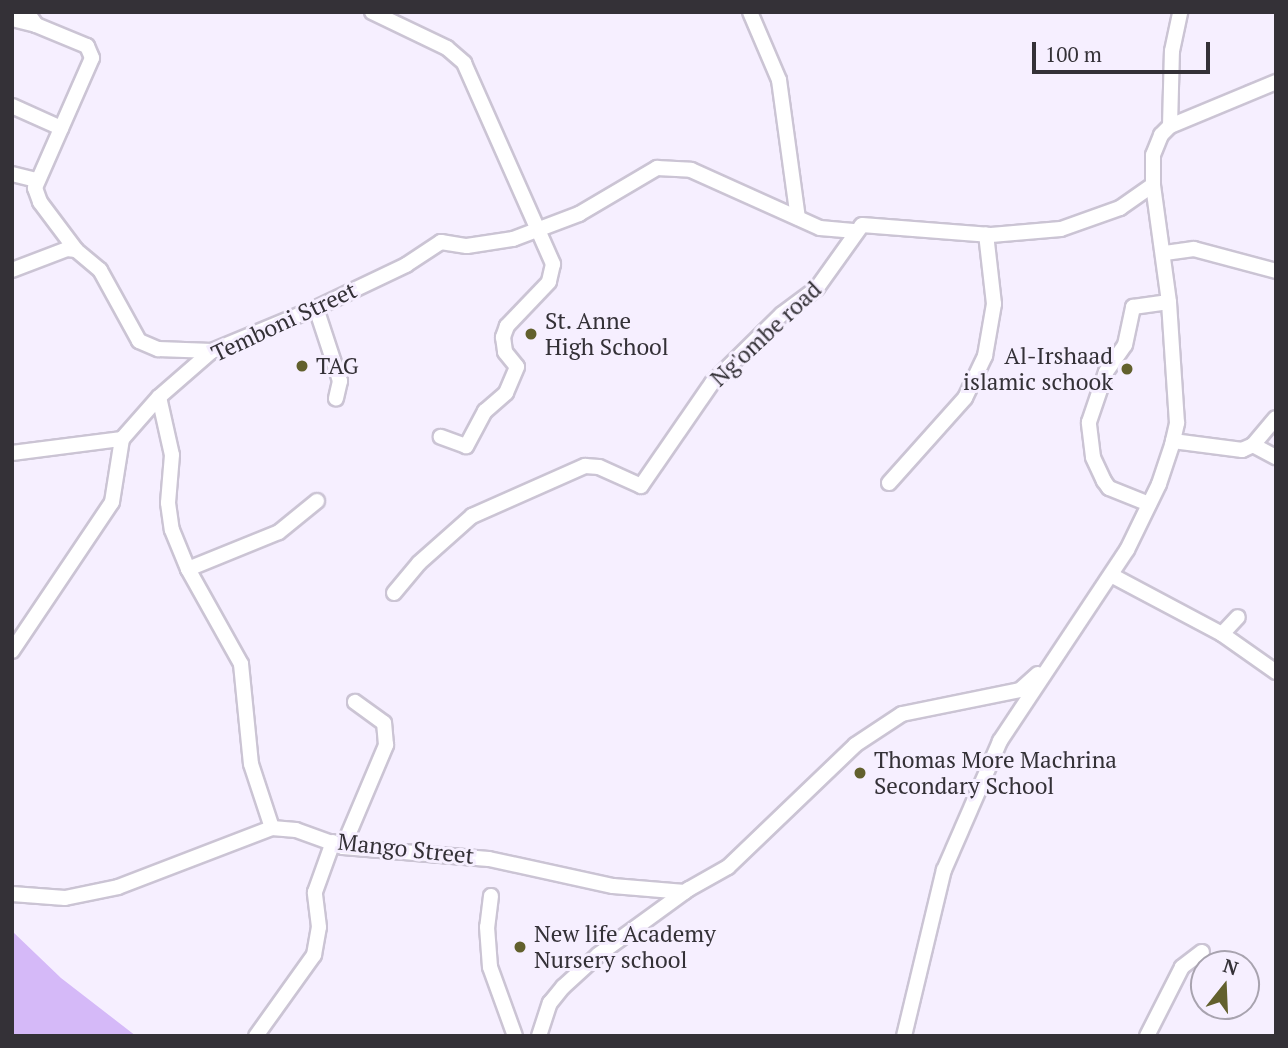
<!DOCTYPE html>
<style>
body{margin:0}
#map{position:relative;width:1288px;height:1048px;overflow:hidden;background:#f6efff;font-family:"PT Serif",serif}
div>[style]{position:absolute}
.water>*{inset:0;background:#d5b9f8}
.stream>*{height:3.5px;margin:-1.75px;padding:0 1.75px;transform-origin:1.75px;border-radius:1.75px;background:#d5b9f8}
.roads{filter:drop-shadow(2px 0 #cbc4d4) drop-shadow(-2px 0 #cbc4d4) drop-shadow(0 2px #cbc4d4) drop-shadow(0 -2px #cbc4d4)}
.minor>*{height:14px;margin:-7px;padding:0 7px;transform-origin:7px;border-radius:7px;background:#fff}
.dots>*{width:19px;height:19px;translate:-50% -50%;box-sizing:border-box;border:4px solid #f6efff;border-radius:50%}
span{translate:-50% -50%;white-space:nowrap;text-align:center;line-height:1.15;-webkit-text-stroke:6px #f6efff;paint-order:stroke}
.poi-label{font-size:23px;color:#343137}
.left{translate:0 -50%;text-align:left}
.right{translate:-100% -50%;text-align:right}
.street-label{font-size:23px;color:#343137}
.frame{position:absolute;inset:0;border:14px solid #343137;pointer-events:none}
.north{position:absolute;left:1190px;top:950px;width:70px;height:70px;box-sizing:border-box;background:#f6efff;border:2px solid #a8a3af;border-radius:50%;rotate:18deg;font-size:19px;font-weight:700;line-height:28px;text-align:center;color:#343137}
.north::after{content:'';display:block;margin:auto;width:24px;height:32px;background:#62602d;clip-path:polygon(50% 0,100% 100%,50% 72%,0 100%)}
.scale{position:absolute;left:1032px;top:42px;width:178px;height:32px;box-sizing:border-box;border:4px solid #343137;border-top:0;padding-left:9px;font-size:21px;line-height:24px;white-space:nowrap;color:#343137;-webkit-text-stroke:5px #f6efff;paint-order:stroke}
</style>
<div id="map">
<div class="water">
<i style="clip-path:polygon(12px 931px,61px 978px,136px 1036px,12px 1036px)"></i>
</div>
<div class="stream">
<i style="left:1245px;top:87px;width:17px;rotate:-21deg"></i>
</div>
<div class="roads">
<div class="minor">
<i style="left:27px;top:12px;width:16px;rotate:55deg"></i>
<i style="left:36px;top:25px;width:55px;rotate:22.4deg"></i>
<i style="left:87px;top:46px;width:13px;rotate:67deg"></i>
<i style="left:92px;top:58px;width:142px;rotate:113.7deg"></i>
<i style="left:35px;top:188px;width:15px;rotate:70deg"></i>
<i style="left:40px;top:202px;width:60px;rotate:53.1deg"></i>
<i style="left:372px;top:12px;width:83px;rotate:25.6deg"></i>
<i style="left:447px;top:48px;width:23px;rotate:41deg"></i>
<i style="left:464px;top:63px;width:220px;rotate:66.1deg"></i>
<i style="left:553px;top:264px;width:18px;rotate:103deg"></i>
<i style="left:549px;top:282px;width:61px;rotate:133.7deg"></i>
<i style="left:507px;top:326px;width:12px;rotate:110deg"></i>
<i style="left:503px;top:337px;width:15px;rotate:82deg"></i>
<i style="left:505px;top:352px;width:19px;rotate:51deg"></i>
<i style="left:517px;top:367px;width:28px;rotate:113deg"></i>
<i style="left:506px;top:393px;width:28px;rotate:139deg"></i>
<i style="left:485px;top:411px;width:40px;rotate:118deg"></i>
<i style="left:466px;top:446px;width:27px;rotate:-160deg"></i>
<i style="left:750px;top:12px;width:74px;rotate:66.9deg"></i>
<i style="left:779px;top:80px;width:139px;rotate:82.2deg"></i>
<i style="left:12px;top:19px;width:25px;rotate:14deg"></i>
<i style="left:12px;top:106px;width:54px;rotate:24.2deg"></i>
<i style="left:1170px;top:126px;width:75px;rotate:-88.5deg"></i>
<i style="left:1172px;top:51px;width:40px;rotate:-78deg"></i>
<i style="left:12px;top:174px;width:25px;rotate:14deg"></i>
<i style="left:1165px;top:253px;width:29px;rotate:-8deg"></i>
<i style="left:1194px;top:249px;width:85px;rotate:15deg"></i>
<i style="left:12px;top:270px;width:59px;rotate:-20.9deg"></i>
<i style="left:67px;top:249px;width:9px;rotate:6deg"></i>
<i style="left:76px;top:250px;width:31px;rotate:40deg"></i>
<i style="left:100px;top:270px;width:81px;rotate:61.2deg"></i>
<i style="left:139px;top:341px;width:21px;rotate:23deg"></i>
<i style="left:158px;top:349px;width:54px;rotate:2.1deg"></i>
<i style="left:316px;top:308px;width:77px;rotate:71.8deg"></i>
<i style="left:340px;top:381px;width:18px;rotate:103deg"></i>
<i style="left:159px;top:397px;width:59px;rotate:77.4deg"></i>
<i style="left:172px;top:455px;width:48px;rotate:94.8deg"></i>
<i style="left:168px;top:503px;width:27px;rotate:82deg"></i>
<i style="left:172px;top:530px;width:42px;rotate:67.7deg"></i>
<i style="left:188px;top:569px;width:109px;rotate:60.8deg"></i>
<i style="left:241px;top:664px;width:100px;rotate:84.3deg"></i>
<i style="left:251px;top:764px;width:67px;rotate:71.8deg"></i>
<i style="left:1173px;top:441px;width:70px;rotate:7.4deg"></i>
<i style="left:1242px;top:450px;width:12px;rotate:-24deg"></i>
<i style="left:1253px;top:445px;width:35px;rotate:-50deg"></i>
<i style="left:1253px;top:445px;width:26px;rotate:28deg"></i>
<i style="left:12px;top:453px;width:111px;rotate:-7.3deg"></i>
<i style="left:889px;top:483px;width:114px;rotate:-48.2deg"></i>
<i style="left:965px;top:398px;width:47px;rotate:-64.5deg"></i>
<i style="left:985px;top:356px;width:53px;rotate:-80.2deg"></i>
<i style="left:994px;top:304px;width:70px;rotate:-96.5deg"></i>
<i style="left:1149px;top:504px;width:43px;rotate:-158.2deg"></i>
<i style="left:1109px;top:488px;width:9px;rotate:-126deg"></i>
<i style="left:1104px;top:481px;width:26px;rotate:-115deg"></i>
<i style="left:1093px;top:457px;width:35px;rotate:-97deg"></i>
<i style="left:1089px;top:422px;width:53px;rotate:-71.2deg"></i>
<i style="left:1106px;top:372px;width:33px;rotate:-55deg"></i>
<i style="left:1125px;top:345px;width:39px;rotate:-78deg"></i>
<i style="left:1133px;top:307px;width:36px;rotate:-8deg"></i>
<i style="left:188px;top:569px;width:98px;rotate:-22.1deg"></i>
<i style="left:279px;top:532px;width:49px;rotate:-39.2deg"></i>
<i style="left:1111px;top:575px;width:126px;rotate:28deg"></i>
<i style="left:1222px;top:634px;width:66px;rotate:35.1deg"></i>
<i style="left:394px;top:593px;width:39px;rotate:-50deg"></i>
<i style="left:419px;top:563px;width:71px;rotate:-41.6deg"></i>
<i style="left:472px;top:516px;width:124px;rotate:-23.9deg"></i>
<i style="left:585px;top:466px;width:14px;rotate:4deg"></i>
<i style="left:599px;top:467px;width:46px;rotate:24.3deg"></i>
<i style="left:641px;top:486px;width:125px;rotate:-55.4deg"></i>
<i style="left:712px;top:383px;width:98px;rotate:-44.6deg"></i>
<i style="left:782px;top:314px;width:44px;rotate:-36.6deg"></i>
<i style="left:817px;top:288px;width:77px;rotate:-54.5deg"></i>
<i style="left:862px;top:225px;width:129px;rotate:4.4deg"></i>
<i style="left:991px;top:235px;width:70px;rotate:-4.9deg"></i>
<i style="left:1061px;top:229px;width:63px;rotate:-19.6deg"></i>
<i style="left:1120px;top:208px;width:40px;rotate:-34.9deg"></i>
<i style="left:1222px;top:634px;width:23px;rotate:-47deg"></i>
<i style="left:12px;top:651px;width:179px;rotate:-56.1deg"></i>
<i style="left:112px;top:502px;width:64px;rotate:-81deg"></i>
<i style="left:122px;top:439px;width:56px;rotate:-48.6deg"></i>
<i style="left:159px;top:397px;width:70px;rotate:-41deg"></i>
<i style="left:212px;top:351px;width:113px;rotate:-22.5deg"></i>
<i style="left:316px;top:308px;width:100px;rotate:-25.5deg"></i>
<i style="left:406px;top:265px;width:42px;rotate:-33.3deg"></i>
<i style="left:441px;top:242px;width:26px;rotate:9deg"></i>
<i style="left:467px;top:246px;width:47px;rotate:-8.7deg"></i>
<i style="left:513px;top:239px;width:71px;rotate:-20.7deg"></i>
<i style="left:579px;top:214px;width:91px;rotate:-30.5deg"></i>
<i style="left:657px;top:168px;width:34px;rotate:3deg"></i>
<i style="left:691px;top:170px;width:141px;rotate:24.2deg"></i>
<i style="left:820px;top:228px;width:36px;rotate:5deg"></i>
<i style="left:343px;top:847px;width:111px;rotate:-67.1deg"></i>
<i style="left:386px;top:745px;width:22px;rotate:-95deg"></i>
<i style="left:384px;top:723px;width:36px;rotate:-144deg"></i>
<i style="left:12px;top:894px;width:53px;rotate:4.3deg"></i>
<i style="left:65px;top:898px;width:54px;rotate:-11.7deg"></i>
<i style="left:118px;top:887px;width:165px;rotate:-21deg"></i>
<i style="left:272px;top:828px;width:24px;rotate:5deg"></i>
<i style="left:296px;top:830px;width:50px;rotate:19.9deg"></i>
<i style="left:343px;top:847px;width:146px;rotate:4.7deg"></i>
<i style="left:489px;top:859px;width:127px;rotate:12.3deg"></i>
<i style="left:613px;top:886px;width:72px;rotate:4.8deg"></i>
<i style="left:491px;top:896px;width:31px;rotate:97deg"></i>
<i style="left:487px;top:927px;width:40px;rotate:85.7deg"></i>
<i style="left:490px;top:967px;width:73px;rotate:70.1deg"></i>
<i style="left:256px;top:1036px;width:100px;rotate:-54.4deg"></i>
<i style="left:314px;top:955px;width:28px;rotate:-80deg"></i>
<i style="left:319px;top:927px;width:35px;rotate:-97deg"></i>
<i style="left:315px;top:892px;width:53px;rotate:-70.2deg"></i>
<i style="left:539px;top:1036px;width:35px;rotate:-72deg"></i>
<i style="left:550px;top:1003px;width:21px;rotate:-51deg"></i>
<i style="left:563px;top:987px;width:47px;rotate:-42.4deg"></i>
<i style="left:598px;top:955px;width:112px;rotate:-36deg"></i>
<i style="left:689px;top:889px;width:45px;rotate:-29.4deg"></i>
<i style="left:728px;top:867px;width:176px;rotate:-43.8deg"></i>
<i style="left:855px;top:745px;width:56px;rotate:-33.4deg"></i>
<i style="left:902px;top:714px;width:120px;rotate:-11.5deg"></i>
<i style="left:1020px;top:690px;width:24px;rotate:-42deg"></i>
<i style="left:904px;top:1036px;width:171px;rotate:-76.5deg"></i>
<i style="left:944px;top:870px;width:141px;rotate:-66.5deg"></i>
<i style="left:1000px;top:741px;width:229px;rotate:-56.4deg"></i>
<i style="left:1127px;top:550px;width:73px;rotate:-64.1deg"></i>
<i style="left:1159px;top:484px;width:41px;rotate:-71.6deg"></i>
<i style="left:1172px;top:445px;width:23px;rotate:-77deg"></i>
<i style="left:1177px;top:423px;width:121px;rotate:-93.8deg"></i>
<i style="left:1169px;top:302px;width:118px;rotate:-97.8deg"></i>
<i style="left:1153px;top:185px;width:30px;rotate:-90deg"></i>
<i style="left:1153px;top:155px;width:22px;rotate:-68deg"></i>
<i style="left:1161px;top:135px;width:13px;rotate:-45deg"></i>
<i style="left:1170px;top:126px;width:115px;rotate:-22.5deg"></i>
<i style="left:1147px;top:1036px;width:77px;rotate:-63.1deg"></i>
<i style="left:1182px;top:967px;width:25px;rotate:-37deg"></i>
</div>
</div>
<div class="dots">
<i style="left:531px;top:334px;background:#62602d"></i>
<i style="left:302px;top:366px;background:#62602d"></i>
<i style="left:1127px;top:369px;background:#62602d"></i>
<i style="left:860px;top:773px;background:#62602d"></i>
<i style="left:520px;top:947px;background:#62602d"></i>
</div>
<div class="poi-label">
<span class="left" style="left:545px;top:334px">St. Anne<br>High School</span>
<span class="right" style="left:1113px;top:369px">Al-Irshaad<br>islamic schook</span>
<span class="left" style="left:316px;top:366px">TAG</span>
<span class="left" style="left:874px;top:773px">Thomas More Machrina<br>Secondary School</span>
<span class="left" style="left:534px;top:947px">New life Academy<br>Nursery school</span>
</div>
<div class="street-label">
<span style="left:284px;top:322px;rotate:-25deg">Temboni Street</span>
<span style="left:766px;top:334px;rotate:-43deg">Ng'ombe road</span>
<span style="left:406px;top:849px;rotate:6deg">Mango Street</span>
</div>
<div class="frame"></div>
<div class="north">N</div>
<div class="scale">100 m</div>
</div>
